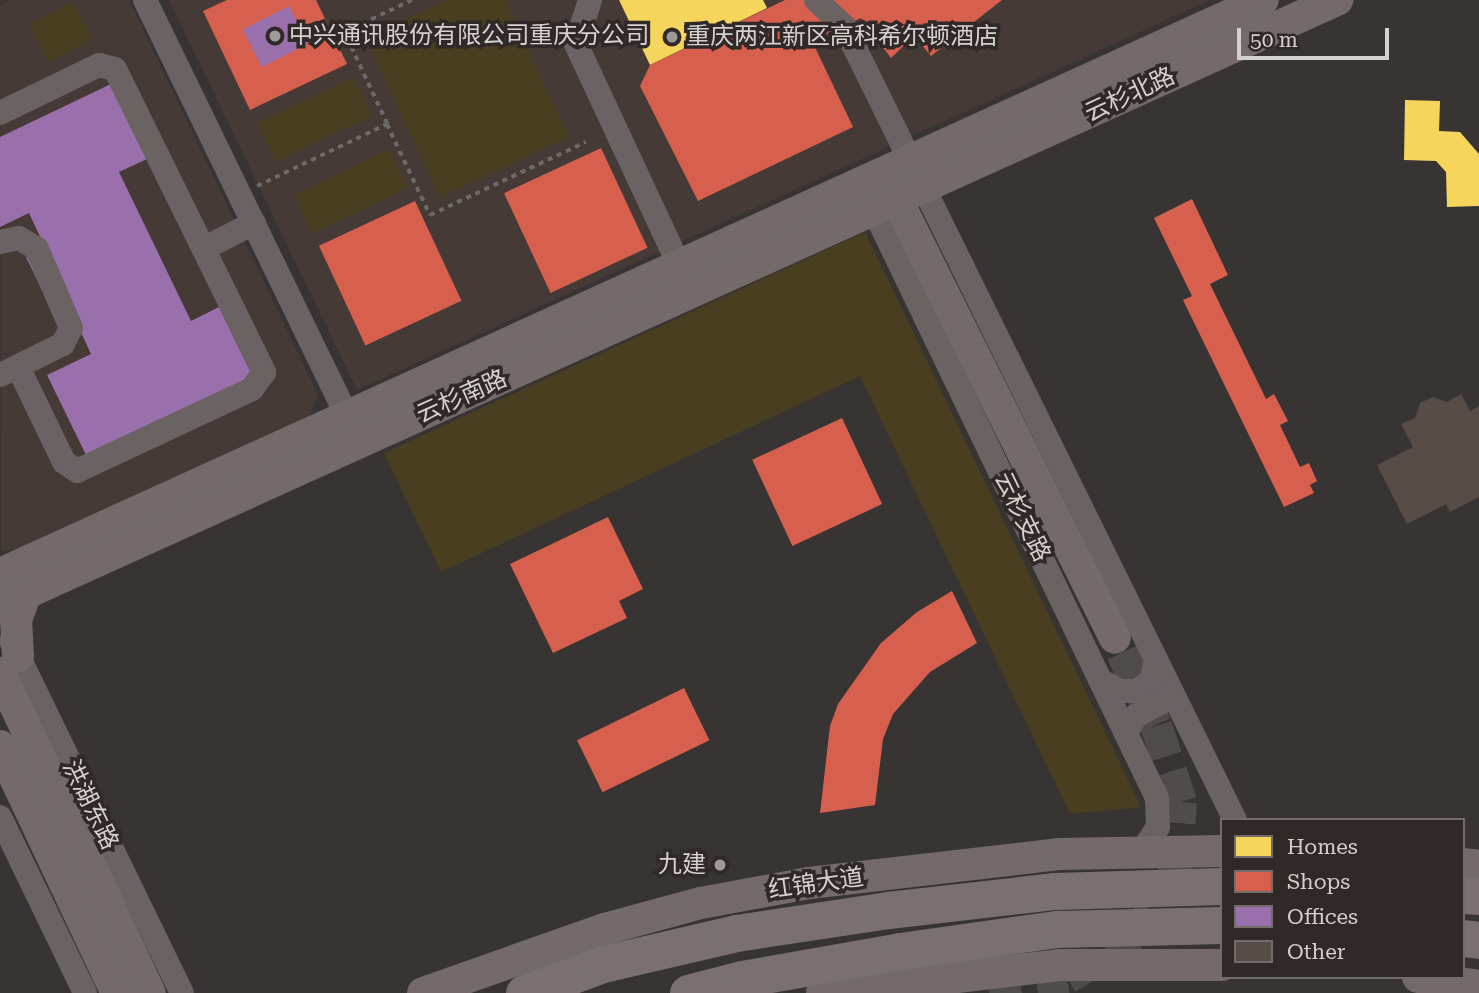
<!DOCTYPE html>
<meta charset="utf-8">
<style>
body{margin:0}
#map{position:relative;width:1479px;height:993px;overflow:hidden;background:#383433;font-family:"Roboto Serif","Noto Sans SC",serif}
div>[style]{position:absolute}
.built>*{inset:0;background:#463a36}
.green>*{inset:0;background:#4a3e20;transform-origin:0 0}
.homes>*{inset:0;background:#f6d55c}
.shops>*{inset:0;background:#d6604d;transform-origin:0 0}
.offices>*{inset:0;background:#9970ab;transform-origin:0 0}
.building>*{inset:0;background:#574d46}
.major-tunnel>*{height:32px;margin-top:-16px;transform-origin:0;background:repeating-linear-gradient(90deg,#504c4b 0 32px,transparent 0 48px)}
.path>*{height:3.5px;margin-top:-1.75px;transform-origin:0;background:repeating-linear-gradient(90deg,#6e6a69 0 5px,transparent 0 10px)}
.minor>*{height:24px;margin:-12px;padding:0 12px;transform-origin:12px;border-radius:12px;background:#6a6263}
.major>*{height:32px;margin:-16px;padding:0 16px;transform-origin:16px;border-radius:16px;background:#746a6a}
.highway>*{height:37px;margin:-18.5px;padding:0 18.5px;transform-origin:18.5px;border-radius:18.5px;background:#7a7071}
.dots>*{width:19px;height:19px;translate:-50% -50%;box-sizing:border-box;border:4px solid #302927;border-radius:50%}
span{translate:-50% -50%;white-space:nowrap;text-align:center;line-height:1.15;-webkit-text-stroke:7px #302927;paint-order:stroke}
.poi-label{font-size:24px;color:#d5d1d0}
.left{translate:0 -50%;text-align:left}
.right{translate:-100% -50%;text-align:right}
.street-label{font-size:24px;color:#d5d1d0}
.legend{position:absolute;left:1220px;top:818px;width:245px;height:161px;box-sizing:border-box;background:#302927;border:2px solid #726c6b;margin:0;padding:9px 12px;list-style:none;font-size:21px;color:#d5d1d0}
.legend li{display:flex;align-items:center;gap:14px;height:35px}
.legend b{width:35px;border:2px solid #726c6b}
.scale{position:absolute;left:1237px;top:28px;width:152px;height:32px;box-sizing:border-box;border:4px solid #d5d1d0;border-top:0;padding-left:9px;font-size:21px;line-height:24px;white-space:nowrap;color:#d5d1d0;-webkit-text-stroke:5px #302927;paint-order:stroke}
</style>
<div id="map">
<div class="built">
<i style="clip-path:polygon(10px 0,129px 0,318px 395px,309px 419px,23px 548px,1px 551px,0 5px)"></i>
<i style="clip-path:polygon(169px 0,1210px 0,357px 390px)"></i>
</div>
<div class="green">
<i style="clip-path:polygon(447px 0,505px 0,569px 137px,440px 197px,365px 38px)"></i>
<i style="left:73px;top:2px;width:42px;height:49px;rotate:63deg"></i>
<i style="left:354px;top:77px;width:43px;height:107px;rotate:65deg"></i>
<i style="left:389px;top:149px;width:43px;height:106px;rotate:64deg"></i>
<i style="clip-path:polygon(865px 232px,1141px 807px,1070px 814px,860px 376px,441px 572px,384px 453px)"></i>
</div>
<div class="homes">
<i style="clip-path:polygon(619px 0,763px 0,767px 8px,650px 65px)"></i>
<i style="clip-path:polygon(1405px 100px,1440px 101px,1439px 131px,1460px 132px,1479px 154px,1479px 206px,1447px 207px,1446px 172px,1436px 161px,1404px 160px)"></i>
</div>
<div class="shops">
<i style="clip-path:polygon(227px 0,316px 0,347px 64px,250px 110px,203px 11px)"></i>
<i style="clip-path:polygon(785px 0,1002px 0,931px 56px,914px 36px,891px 58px,861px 18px,812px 41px,853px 127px,698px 201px,640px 86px,650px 65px)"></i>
<i style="left:601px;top:148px;width:110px;height:107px;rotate:65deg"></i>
<i style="clip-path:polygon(1192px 199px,1228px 275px,1210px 284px,1266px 399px,1274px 394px,1288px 421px,1280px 425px,1300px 467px,1309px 463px,1317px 481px,1310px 485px,1314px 493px,1284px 507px,1183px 300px,1192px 296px,1154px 218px)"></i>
<i style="left:415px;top:201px;width:110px;height:106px;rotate:65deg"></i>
<i style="left:842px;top:418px;width:95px;height:99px;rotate:65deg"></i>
<i style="clip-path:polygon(608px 517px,643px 589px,619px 601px,627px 618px,553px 653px,510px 564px)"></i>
<i style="clip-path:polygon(952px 591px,977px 643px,930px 672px,893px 714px,883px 739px,875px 805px,820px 813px,830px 726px,838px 704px,881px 643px,917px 612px)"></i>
<i style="left:684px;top:688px;width:58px;height:119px;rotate:64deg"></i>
</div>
<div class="offices">
<i style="left:289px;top:6px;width:42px;height:52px;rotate:63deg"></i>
<i style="clip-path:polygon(111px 84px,147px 159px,119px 172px,191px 321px,219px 307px,253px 377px,87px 457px,47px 375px,91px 354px,78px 326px,63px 333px,26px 257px,45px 247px,29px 213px,0 227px,0 137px)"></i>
</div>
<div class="building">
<i style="clip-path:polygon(1461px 394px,1470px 411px,1479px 406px,1479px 497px,1450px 512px,1446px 504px,1407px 524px,1377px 465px,1413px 447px,1401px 424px,1415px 418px,1420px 403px,1433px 397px,1447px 402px)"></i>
</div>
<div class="major-tunnel">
<i style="left:989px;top:990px;width:79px;rotate:-8.7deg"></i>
<i style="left:1067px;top:978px;width:79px;rotate:-31.5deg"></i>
<i style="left:1134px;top:937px;width:78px;rotate:-57.5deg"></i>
<i style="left:1176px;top:871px;width:69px;rotate:-85.9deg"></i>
<i style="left:1181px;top:802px;width:81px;rotate:-108deg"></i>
<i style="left:1156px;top:725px;width:96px;rotate:-115.2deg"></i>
</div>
<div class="path">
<i style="left:387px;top:124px;width:101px;rotate:64.7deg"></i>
<i style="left:430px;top:215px;width:172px;rotate:-25.1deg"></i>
<i style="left:257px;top:186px;width:144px;rotate:-25.5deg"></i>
<i style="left:387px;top:124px;width:102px;rotate:-115.1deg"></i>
<i style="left:344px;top:32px;width:75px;rotate:-25.2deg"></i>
</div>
<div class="minor">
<i style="left:145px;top:0;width:462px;rotate:64.1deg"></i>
<i style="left:590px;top:0;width:46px;rotate:107.7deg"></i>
<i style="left:576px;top:44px;width:244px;rotate:65deg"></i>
<i style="left:816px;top:0;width:38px;rotate:43deg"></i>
<i style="left:844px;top:26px;width:885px;rotate:63.78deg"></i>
<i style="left:0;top:113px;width:110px;rotate:-25.9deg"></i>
<i style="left:99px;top:65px;width:16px;rotate:14deg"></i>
<i style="left:115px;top:69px;width:338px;rotate:63.8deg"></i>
<i style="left:264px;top:372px;width:21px;rotate:125deg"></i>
<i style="left:252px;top:389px;width:193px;rotate:154.9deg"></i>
<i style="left:77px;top:471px;width:16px;rotate:-145deg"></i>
<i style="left:64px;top:462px;width:106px;rotate:-115.8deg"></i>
<i style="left:867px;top:196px;width:668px;rotate:64.28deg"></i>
<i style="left:1157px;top:798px;width:29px;rotate:88deg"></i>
<i style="left:1158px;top:827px;width:30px;rotate:124deg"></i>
<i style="left:0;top:242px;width:19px;rotate:-12deg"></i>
<i style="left:19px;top:238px;width:21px;rotate:31deg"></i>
<i style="left:37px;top:249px;width:86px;rotate:66.7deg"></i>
<i style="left:71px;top:328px;width:18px;rotate:117deg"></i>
<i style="left:63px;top:344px;width:70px;rotate:153.8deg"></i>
<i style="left:205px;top:248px;width:55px;rotate:-27deg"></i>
<i style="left:11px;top:641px;width:391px;rotate:64.1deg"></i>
<i style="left:1100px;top:680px;width:23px;rotate:29deg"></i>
<i style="left:1120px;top:691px;width:17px"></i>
<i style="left:1137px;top:691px;width:19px;rotate:-36deg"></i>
<i style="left:1152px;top:680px;width:19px;rotate:-81deg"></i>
<i style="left:1126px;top:733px;width:20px;rotate:-60deg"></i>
<i style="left:1136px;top:716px;width:42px;rotate:-28.4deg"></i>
<i style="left:0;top:817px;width:195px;rotate:64.2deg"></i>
</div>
<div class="major">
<i style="left:888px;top:182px;width:509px;rotate:63.54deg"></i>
<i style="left:0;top:574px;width:1387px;rotate:-24.44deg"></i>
<i style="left:0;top:605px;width:1468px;rotate:-24.35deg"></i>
<i style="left:18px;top:656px;width:36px;rotate:-93deg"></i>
<i style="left:16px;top:620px;width:29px;rotate:-70deg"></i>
<i style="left:0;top:673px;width:353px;rotate:64.9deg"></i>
<i style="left:0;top:746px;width:273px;rotate:64.7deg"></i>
<i style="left:1463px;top:864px;width:16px;rotate:7deg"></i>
<i style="left:1418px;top:977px;width:62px;rotate:8.4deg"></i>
<i style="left:423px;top:993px;width:193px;rotate:-19.4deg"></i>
<i style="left:605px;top:929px;width:99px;rotate:-15.2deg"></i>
<i style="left:701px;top:903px;width:110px;rotate:-10.5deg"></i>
<i style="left:809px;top:883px;width:253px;rotate:-6.6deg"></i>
<i style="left:1060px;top:854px;width:162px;rotate:-1.1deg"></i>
<i style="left:822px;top:993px;width:239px;rotate:-6.7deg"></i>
<i style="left:1059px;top:965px;width:163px"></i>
</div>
<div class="highway">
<i style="left:1463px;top:895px;width:16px;rotate:4deg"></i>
<i style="left:1463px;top:938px;width:16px;rotate:7deg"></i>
<i style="left:524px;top:993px;width:84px;rotate:-20.2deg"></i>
<i style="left:603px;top:964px;width:137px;rotate:-13.1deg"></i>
<i style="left:736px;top:933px;width:154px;rotate:-8.6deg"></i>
<i style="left:888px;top:910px;width:168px;rotate:-6.5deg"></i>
<i style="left:1055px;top:891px;width:167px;rotate:-1.7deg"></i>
<i style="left:688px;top:993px;width:56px;rotate:-14.5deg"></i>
<i style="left:742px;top:979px;width:160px;rotate:-10deg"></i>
<i style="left:900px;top:951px;width:159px;rotate:-8deg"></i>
<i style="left:1057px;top:929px;width:165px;rotate:-1.4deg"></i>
</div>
<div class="dots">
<i style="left:275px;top:36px;background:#9e9a99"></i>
<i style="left:672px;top:37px;background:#9e9a99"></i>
<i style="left:720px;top:865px;background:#9e9a99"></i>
</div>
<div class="poi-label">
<span class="left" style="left:289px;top:36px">中兴通讯股份有限公司重庆分公司</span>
<span class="left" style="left:686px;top:37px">重庆两江新区高科希尔顿酒店</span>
<span class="right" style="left:706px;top:865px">九建</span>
</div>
<div class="street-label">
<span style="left:1130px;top:95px;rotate:-25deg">云杉北路</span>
<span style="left:462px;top:397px;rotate:-24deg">云杉南路</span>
<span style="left:1022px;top:517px;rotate:64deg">云杉支路</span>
<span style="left:90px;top:805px;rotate:64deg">洪湖东路</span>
<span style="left:816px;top:884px;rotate:-8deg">红锦大道</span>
</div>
<ul class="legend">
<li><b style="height:19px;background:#f6d55c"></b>Homes</li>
<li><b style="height:19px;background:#d6604d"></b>Shops</li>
<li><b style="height:19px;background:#9970ab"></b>Offices</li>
<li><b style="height:19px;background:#574d46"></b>Other</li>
</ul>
<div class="scale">50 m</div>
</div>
